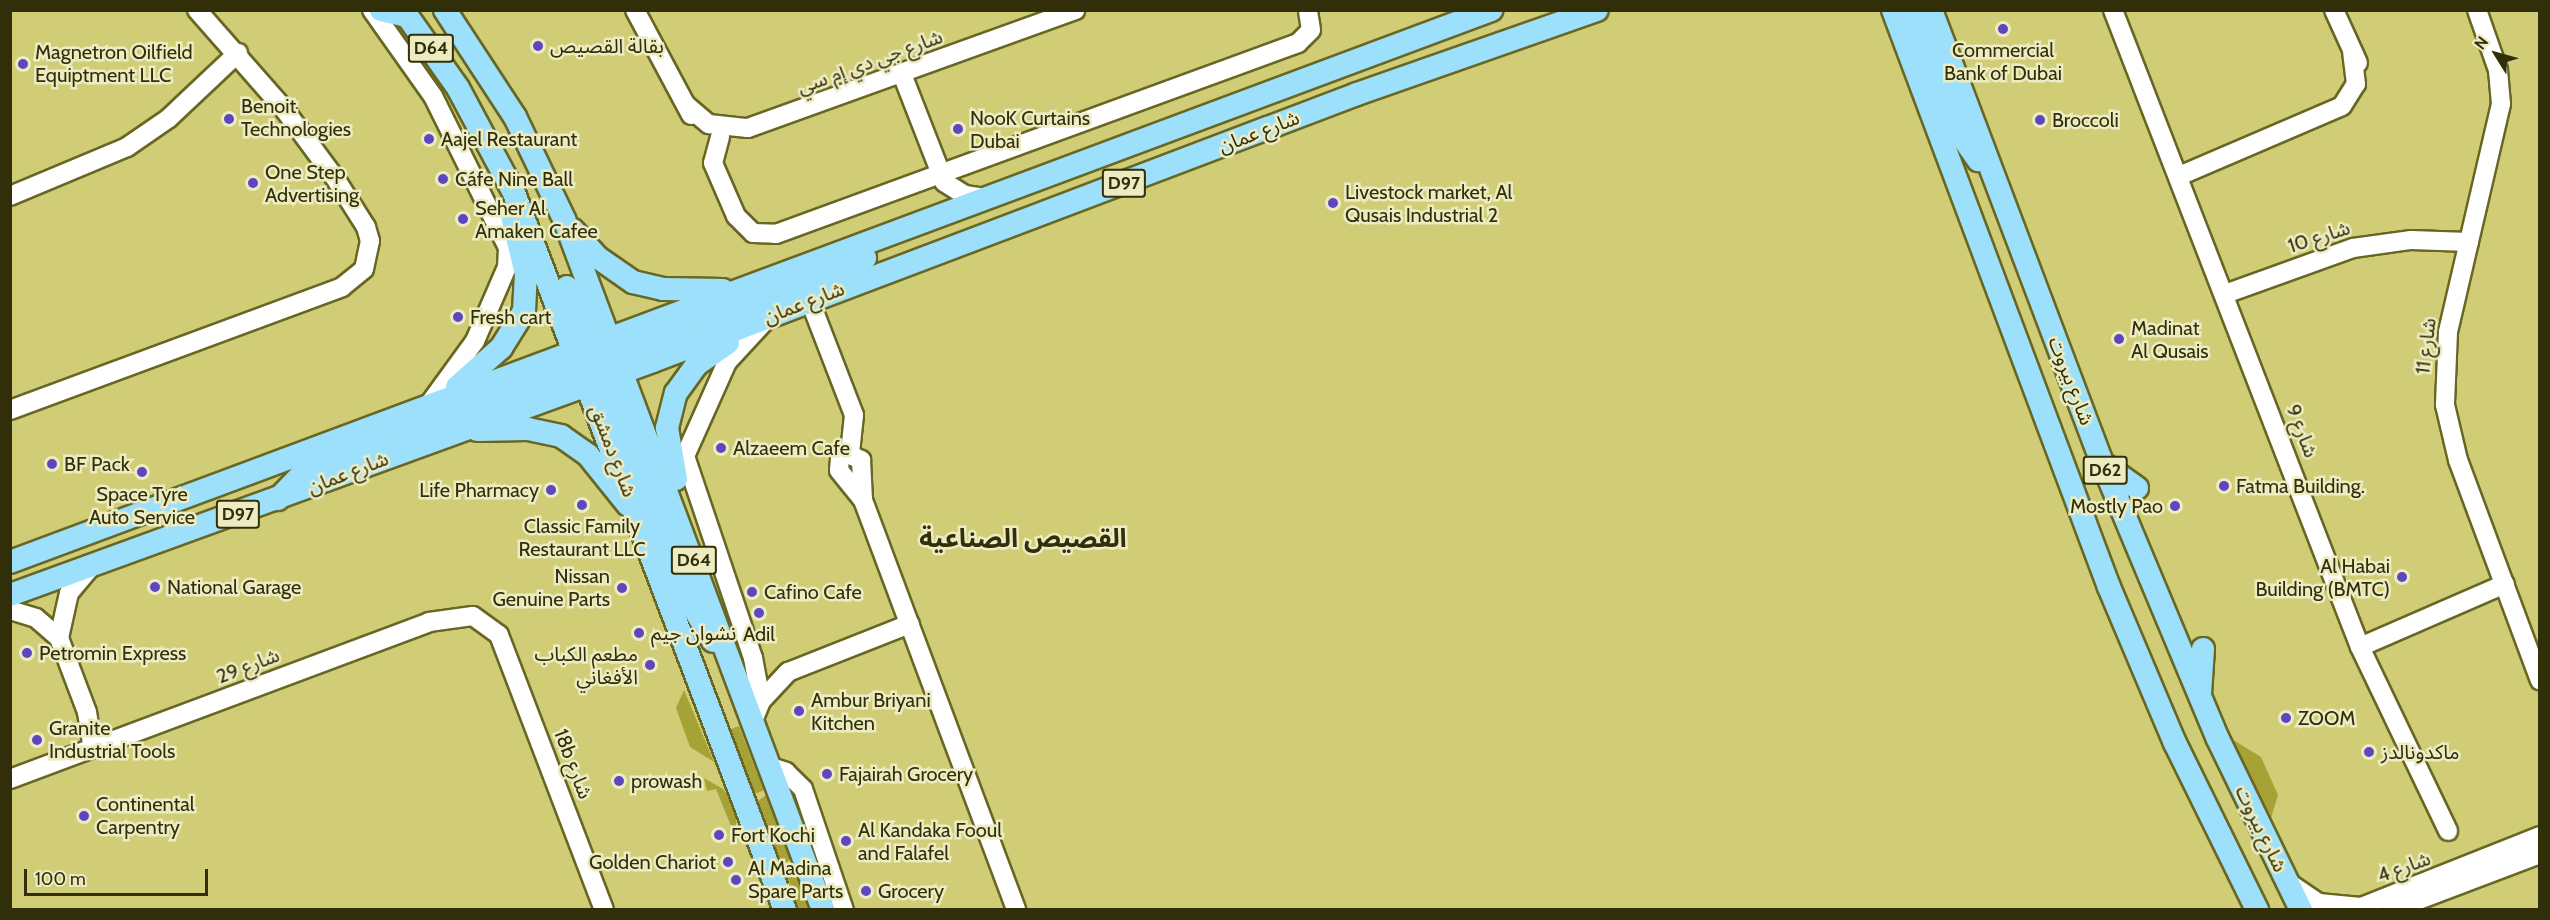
<!DOCTYPE html>
<meta charset="utf-8">
<style>
body{margin:0}
#map{position:relative;width:2550px;height:920px;overflow:hidden;background:#d0cd76;font-family:Cabin,"Noto Sans Arabic",sans-serif}
div>[style]{position:absolute}
.green>*{inset:0;background:#a7a236;transform-origin:0 0}
.roads{filter:drop-shadow(2px 0 #686623) drop-shadow(-2px 0 #686623) drop-shadow(0 2px #686623) drop-shadow(0 -2px #686623)}
.minor>*{height:18px;margin:-9px;padding:0 9px;transform-origin:9px;border-radius:9px;background:#fff}
.major>*{height:22px;margin:-11px;padding:0 11px;transform-origin:11px;border-radius:11px;background:#9de0fb}
.dots>*{width:16px;height:16px;translate:-50% -50%;box-sizing:border-box;border:3px solid #ecebc1;border-radius:50%}
span{translate:-50% -50%;white-space:nowrap;text-align:center;line-height:1.15;-webkit-text-stroke:5px #ecebc1;paint-order:stroke}
.shield-label span{padding:2px 4px;background:#ecebc1;border:2px solid;border-radius:4px;-webkit-text-stroke-width:0}
.shield-label{font-size:18px;color:#312f09;font-weight:700}
.poi-label{font-size:20px;color:#312f09}
.left{translate:0 -50%;text-align:left}
.right{translate:-100% -50%;text-align:right}
.street-label{font-size:20px;color:#312f09}
.district-label{font-size:26px;color:#312f09;font-weight:700}
.frame{position:absolute;inset:0;border:12px solid #312f09;pointer-events:none}
.north{position:absolute;left:2466px;top:24px;width:60px;height:60px;-webkit-text-stroke:4px #ecebc1;paint-order:stroke;rotate:307deg;font-size:16px;font-weight:700;line-height:24px;text-align:center;color:#312f09}
.north::after{content:'';display:block;margin:auto;width:21px;height:27px;background:#312f09;clip-path:polygon(50% 0,100% 100%,50% 72%,0 100%)}
.scale{position:absolute;left:24px;top:869px;width:184px;height:27px;box-sizing:border-box;border:3px solid #312f09;border-top:0;padding-left:8px;font-size:18px;line-height:21px;white-space:nowrap;color:#312f09;-webkit-text-stroke:4px #ecebc1;paint-order:stroke}
</style>
<div id="map">
<div class="green">
<i style="clip-path:polygon(684px 690px,714px 762px,690px 747px,676px 708px)"></i>
<i style="left:739px;top:726px;width:69px;height:11px;rotate:69deg"></i>
<i style="clip-path:polygon(2235px 741px,2261px 757px,2278px 795px,2271px 818px,2230px 743px)"></i>
<i style="clip-path:polygon(704px 778px,723px 789px,737px 810px,735px 836px,716px 789px,707px 791px)"></i>
<i style="clip-path:polygon(766px 795px,790px 859px,782px 867px,757px 802px)"></i>
<i style="clip-path:polygon(792px 862px,810px 909px,798px 909px,783px 870px)"></i>
</div>
<div class="roads">
<div class="minor">
<i style="left:372px;top:10px;width:105px;rotate:54.7deg"></i>
<i style="left:433px;top:96px;width:169px;rotate:63.7deg"></i>
<i style="left:508px;top:248px;width:19px;rotate:93deg"></i>
<i style="left:507px;top:267px;width:81px;rotate:113.4deg"></i>
<i style="left:475px;top:341px;width:77px;rotate:126deg"></i>
<i style="left:635px;top:10px;width:119px;rotate:61.9deg"></i>
<i style="left:2113px;top:10px;width:683px;rotate:68.81deg"></i>
<i style="left:2360px;top:647px;width:204px;rotate:64.4deg"></i>
<i style="left:2334px;top:10px;width:58px;rotate:65.6deg"></i>
<i style="left:2477px;top:10px;width:64px;rotate:70.7deg"></i>
<i style="left:2498px;top:70px;width:34px;rotate:85deg"></i>
<i style="left:2501px;top:104px;width:234px;rotate:103.1deg"></i>
<i style="left:2448px;top:332px;width:73px;rotate:92.4deg"></i>
<i style="left:2445px;top:405px;width:57px;rotate:76.7deg"></i>
<i style="left:2458px;top:460px;width:235px;rotate:69.6deg"></i>
<i style="left:902px;top:74px;width:116px;rotate:68.7deg"></i>
<i style="left:944px;top:182px;width:25px;rotate:32deg"></i>
<i style="left:965px;top:195px;width:22px;rotate:8deg"></i>
<i style="left:686px;top:105px;width:30px;rotate:40deg"></i>
<i style="left:709px;top:124px;width:39px;rotate:6deg"></i>
<i style="left:748px;top:128px;width:348px;rotate:-19.8deg"></i>
<i style="left:720px;top:137px;width:27px;rotate:105deg"></i>
<i style="left:713px;top:163px;width:58px;rotate:66.5deg"></i>
<i style="left:736px;top:216px;width:24px;rotate:45deg"></i>
<i style="left:753px;top:233px;width:23px;rotate:2deg"></i>
<i style="left:776px;top:234px;width:556px;rotate:-20.1deg"></i>
<i style="left:1298px;top:43px;width:18px;rotate:-45deg"></i>
<i style="left:1311px;top:30px;width:20px;rotate:-99deg"></i>
<i style="left:2179px;top:176px;width:177px;rotate:-23.2deg"></i>
<i style="left:2342px;top:106px;width:26px;rotate:-58deg"></i>
<i style="left:2356px;top:84px;width:31px;rotate:-97deg"></i>
<i style="left:10px;top:196px;width:127px;rotate:-22.7deg"></i>
<i style="left:127px;top:147px;width:51px;rotate:-34.6deg"></i>
<i style="left:169px;top:118px;width:95px;rotate:-43.3deg"></i>
<i style="left:2225px;top:294px;width:136px;rotate:-19.8deg"></i>
<i style="left:2353px;top:248px;width:59px;rotate:-7.9deg"></i>
<i style="left:2411px;top:240px;width:58px;rotate:2deg"></i>
<i style="left:810px;top:301px;width:122px;rotate:68.9deg"></i>
<i style="left:854px;top:415px;width:37px;rotate:96deg"></i>
<i style="left:10px;top:410px;width:354px;rotate:-20.3deg"></i>
<i style="left:342px;top:287px;width:28px;rotate:-39deg"></i>
<i style="left:364px;top:269px;width:29px;rotate:-78deg"></i>
<i style="left:370px;top:241px;width:15px;rotate:-106deg"></i>
<i style="left:366px;top:227px;width:58px;rotate:-122.3deg"></i>
<i style="left:335px;top:178px;width:86px;rotate:-126.5deg"></i>
<i style="left:284px;top:109px;width:132px;rotate:-131.3deg"></i>
<i style="left:846px;top:453px;width:17px;rotate:25deg"></i>
<i style="left:861px;top:460px;width:40px;rotate:87.1deg"></i>
<i style="left:863px;top:500px;width:38px;rotate:-129deg"></i>
<i style="left:839px;top:470px;width:12px;rotate:-85deg"></i>
<i style="left:840px;top:458px;width:8px;rotate:-40deg"></i>
<i style="left:863px;top:500px;width:438px;rotate:69.5deg"></i>
<i style="left:10px;top:610px;width:27px;rotate:17deg"></i>
<i style="left:36px;top:618px;width:30px;rotate:41deg"></i>
<i style="left:59px;top:638px;width:79px;rotate:69.3deg"></i>
<i style="left:87px;top:712px;width:36px;rotate:81deg"></i>
<i style="left:59px;top:638px;width:46px;rotate:-77.5deg"></i>
<i style="left:69px;top:593px;width:34px;rotate:-50deg"></i>
<i style="left:2360px;top:647px;width:158px;rotate:-23.5deg"></i>
<i style="left:761px;top:701px;width:40px;rotate:-47deg"></i>
<i style="left:788px;top:672px;width:131px;rotate:-21.5deg"></i>
<i style="left:753px;top:721px;width:22px;rotate:-68deg"></i>
<i style="left:761px;top:701px;width:44px;rotate:-100.5deg"></i>
<i style="left:753px;top:658px;width:213px;rotate:-108.6deg"></i>
<i style="left:685px;top:456px;width:103px;rotate:-65.9deg"></i>
<i style="left:727px;top:362px;width:57px;rotate:-47.1deg"></i>
<i style="left:768px;top:766px;width:19px;rotate:18deg"></i>
<i style="left:786px;top:772px;width:24px;rotate:45deg"></i>
<i style="left:803px;top:789px;width:128px;rotate:71.3deg"></i>
<i style="left:10px;top:779px;width:447px;rotate:-20.5deg"></i>
<i style="left:429px;top:622px;width:44px;rotate:-7.8deg"></i>
<i style="left:473px;top:616px;width:32px;rotate:36deg"></i>
<i style="left:499px;top:635px;width:294px;rotate:69.1deg"></i>
<i style="left:2289px;top:883px;width:36px;rotate:34deg"></i>
<i style="left:2319px;top:903px;width:42px;rotate:5.4deg"></i>
<i style="left:2361px;top:907px;width:193px;rotate:-21.6deg"></i>
<i style="left:2392px;top:910px;width:158px;rotate:-20.7deg"></i>
</div>
<div class="major">
<i style="left:381px;top:10px;width:27px;rotate:13deg"></i>
<i style="left:403px;top:10px;width:95px;rotate:54.8deg"></i>
<i style="left:458px;top:88px;width:119px;rotate:61.9deg"></i>
<i style="left:514px;top:193px;width:767px;rotate:69.3deg"></i>
<i style="left:445px;top:10px;width:128px;rotate:56.8deg"></i>
<i style="left:515px;top:117px;width:113px;rotate:64.3deg"></i>
<i style="left:564px;top:219px;width:738px;rotate:69.45deg"></i>
<i style="left:1893px;top:10px;width:616px;rotate:69.48deg"></i>
<i style="left:2109px;top:587px;width:169px;rotate:67.1deg"></i>
<i style="left:2175px;top:743px;width:186px;rotate:63.8deg"></i>
<i style="left:1914px;top:10px;width:132px;rotate:69.6deg"></i>
<i style="left:1960px;top:134px;width:32px;rotate:55deg"></i>
<i style="left:1931px;top:10px;width:483px;rotate:69.3deg"></i>
<i style="left:2102px;top:462px;width:300px;rotate:67.3deg"></i>
<i style="left:2218px;top:739px;width:190px;rotate:64.1deg"></i>
<i style="left:573px;top:230px;width:36px;rotate:48deg"></i>
<i style="left:597px;top:257px;width:44px;rotate:34.8deg"></i>
<i style="left:633px;top:282px;width:31px;rotate:13deg"></i>
<i style="left:663px;top:289px;width:60px;rotate:1deg"></i>
<i style="left:567px;top:287px;width:338px;rotate:68.7deg"></i>
<i style="left:690px;top:602px;width:45px;rotate:59.5deg"></i>
<i style="left:457px;top:387px;width:59px;rotate:-41.6deg"></i>
<i style="left:501px;top:348px;width:44px;rotate:-58.1deg"></i>
<i style="left:524px;top:311px;width:37px;rotate:-87deg"></i>
<i style="left:526px;top:274px;width:60px;rotate:-103.6deg"></i>
<i style="left:477px;top:430px;width:51px;rotate:-1.1deg"></i>
<i style="left:528px;top:429px;width:34px;rotate:12deg"></i>
<i style="left:561px;top:436px;width:33px;rotate:35deg"></i>
<i style="left:588px;top:455px;width:64px;rotate:51.3deg"></i>
<i style="left:2102px;top:463px;width:43px;rotate:35.5deg"></i>
<i style="left:676px;top:479px;width:52px;rotate:-100deg"></i>
<i style="left:667px;top:428px;width:36px;rotate:-76deg"></i>
<i style="left:676px;top:393px;width:34px;rotate:-54deg"></i>
<i style="left:696px;top:365px;width:39px;rotate:-35deg"></i>
<i style="left:278px;top:499px;width:40px;rotate:-46deg"></i>
<i style="left:306px;top:470px;width:598px;rotate:-20.77deg"></i>
<i style="left:10px;top:562px;width:1581px;rotate:-20.44deg"></i>
<i style="left:10px;top:595px;width:684px;rotate:-20deg"></i>
<i style="left:653px;top:361px;width:753px;rotate:-20.77deg"></i>
<i style="left:1357px;top:94px;width:254px;rotate:-19.3deg"></i>
<i style="left:2200px;top:694px;width:45px;rotate:-86.2deg"></i>
</div>
</div>
<div class="dots">
<i style="left:2003px;top:29px;background:#5e46bf"></i>
<i style="left:538px;top:46px;background:#5e46bf"></i>
<i style="left:23px;top:64px;background:#5e46bf"></i>
<i style="left:229px;top:119px;background:#5e46bf"></i>
<i style="left:2040px;top:120px;background:#5e46bf"></i>
<i style="left:958px;top:129px;background:#5e46bf"></i>
<i style="left:429px;top:139px;background:#5e46bf"></i>
<i style="left:443px;top:179px;background:#5e46bf"></i>
<i style="left:253px;top:183px;background:#5e46bf"></i>
<i style="left:1333px;top:203px;background:#5e46bf"></i>
<i style="left:463px;top:219px;background:#5e46bf"></i>
<i style="left:458px;top:317px;background:#5e46bf"></i>
<i style="left:2119px;top:339px;background:#5e46bf"></i>
<i style="left:721px;top:448px;background:#5e46bf"></i>
<i style="left:52px;top:464px;background:#5e46bf"></i>
<i style="left:142px;top:472px;background:#5e46bf"></i>
<i style="left:2224px;top:486px;background:#5e46bf"></i>
<i style="left:551px;top:490px;background:#5e46bf"></i>
<i style="left:582px;top:505px;background:#5e46bf"></i>
<i style="left:2175px;top:506px;background:#5e46bf"></i>
<i style="left:2402px;top:577px;background:#5e46bf"></i>
<i style="left:155px;top:587px;background:#5e46bf"></i>
<i style="left:622px;top:588px;background:#5e46bf"></i>
<i style="left:752px;top:592px;background:#5e46bf"></i>
<i style="left:759px;top:613px;background:#5e46bf"></i>
<i style="left:639px;top:633px;background:#5e46bf"></i>
<i style="left:27px;top:653px;background:#5e46bf"></i>
<i style="left:650px;top:665px;background:#5e46bf"></i>
<i style="left:799px;top:711px;background:#5e46bf"></i>
<i style="left:2286px;top:718px;background:#5e46bf"></i>
<i style="left:37px;top:740px;background:#5e46bf"></i>
<i style="left:2369px;top:752px;background:#5e46bf"></i>
<i style="left:827px;top:774px;background:#5e46bf"></i>
<i style="left:619px;top:781px;background:#5e46bf"></i>
<i style="left:84px;top:816px;background:#5e46bf"></i>
<i style="left:719px;top:835px;background:#5e46bf"></i>
<i style="left:846px;top:841px;background:#5e46bf"></i>
<i style="left:728px;top:862px;background:#5e46bf"></i>
<i style="left:736px;top:880px;background:#5e46bf"></i>
<i style="left:866px;top:891px;background:#5e46bf"></i>
</div>
<div class="shield-label">
<span style="left:431px;top:48px">D64</span>
<span style="left:1124px;top:183px">D97</span>
<span style="left:2105px;top:470px">D62</span>
<span style="left:238px;top:514px">D97</span>
<span style="left:694px;top:560px">D64</span>
</div>
<div class="poi-label">
<span class="left" style="left:550px;top:46px">بقالة القصيص</span>
<span style="left:2003px;top:62px">Commercial<br>Bank of Dubai</span>
<span class="left" style="left:35px;top:64px">Magnetron Oilfield<br>Equiptment LLC</span>
<span class="left" style="left:241px;top:118px">Benoit<br>Technologies</span>
<span class="left" style="left:970px;top:130px">NooK Curtains<br>Dubai</span>
<span class="left" style="left:2052px;top:120px">Broccoli</span>
<span class="left" style="left:441px;top:139px">Aajel Restaurant</span>
<span class="left" style="left:265px;top:184px">One Step<br>Advertising</span>
<span class="left" style="left:455px;top:179px">Cáfe Nine Ball</span>
<span class="left" style="left:1345px;top:204px">Livestock market, Al<br>Qusais Industrial 2</span>
<span class="left" style="left:475px;top:220px">Seher Al<br>Amaken Cafee</span>
<span class="left" style="left:470px;top:317px">Fresh cart</span>
<span class="left" style="left:2131px;top:340px">Madinat<br>Al Qusais</span>
<span class="left" style="left:733px;top:448px">Alzaeem Cafe</span>
<span class="left" style="left:64px;top:464px">BF Pack</span>
<span class="left" style="left:2236px;top:486px">Fatma Building.</span>
<span class="right" style="left:539px;top:490px">Life Pharmacy</span>
<span style="left:142px;top:506px">Space Tyre<br>Auto Service</span>
<span class="right" style="left:2163px;top:506px">Mostly Pao</span>
<span style="left:582px;top:538px">Classic Family<br>Restaurant LLC</span>
<span class="right" style="left:2390px;top:578px">Al Habai<br>Building (BMTC)</span>
<span class="right" style="left:610px;top:588px">Nissan<br>Genuine Parts</span>
<span class="left" style="left:167px;top:587px">National Garage</span>
<span class="left" style="left:764px;top:592px">Cafino Cafe</span>
<span class="left" style="left:651px;top:633px">نشوان جيم</span>
<span style="left:759px;top:634px">Adil</span>
<span class="left" style="left:39px;top:653px">Petromin Express</span>
<span class="right" style="left:638px;top:666px">مطعم الكباب<br>الأفغاني</span>
<span class="left" style="left:811px;top:712px">Ambur Briyani<br>Kitchen</span>
<span class="left" style="left:2298px;top:718px">ZOOM</span>
<span class="left" style="left:49px;top:740px">Granite<br>Industrial Tools</span>
<span class="left" style="left:2381px;top:752px">ماكدونالدز</span>
<span class="left" style="left:839px;top:774px">Fajairah Grocery</span>
<span class="left" style="left:631px;top:781px">prowash</span>
<span class="left" style="left:96px;top:816px">Continental<br>Carpentry</span>
<span class="left" style="left:858px;top:842px">Al Kandaka Fooul<br>and Falafel</span>
<span class="left" style="left:731px;top:835px">Fort Kochi</span>
<span class="right" style="left:716px;top:862px">Golden Chariot</span>
<span class="left" style="left:748px;top:880px">Al Madina<br>Spare Parts</span>
<span class="left" style="left:878px;top:891px">Grocery</span>
</div>
<div class="street-label">
<span style="left:870px;top:62px;rotate:-20deg">شارع جي دي إم سي</span>
<span style="left:1259px;top:132px;rotate:-21deg">شارع عمان</span>
<span style="left:2319px;top:237px;rotate:-18deg">شارع 10</span>
<span style="left:804px;top:303px;rotate:-21deg">شارع عمان</span>
<span style="left:2426px;top:346px;rotate:-83deg">شارع 11</span>
<span style="left:2071px;top:381px;rotate:69deg">شارع بيروت</span>
<span style="left:2302px;top:431px;rotate:69deg">شارع 9</span>
<span style="left:613px;top:451px;rotate:69deg">شارع دمشق</span>
<span style="left:348px;top:473px;rotate:-21deg">شارع عمان</span>
<span style="left:248px;top:666px;rotate:-21deg">شارع 29</span>
<span style="left:573px;top:764px;rotate:69deg">18b شارع</span>
<span style="left:2261px;top:829px;rotate:64deg">شارع بيروت</span>
<span style="left:2404px;top:867px;rotate:-20deg">شارع 4</span>
</div>
<div class="district-label">
<span style="left:1023px;top:539px">القصيص الصناعية</span>
</div>
<div class="frame"></div>
<div class="north">N</div>
<div class="scale">100 m</div>
</div>
